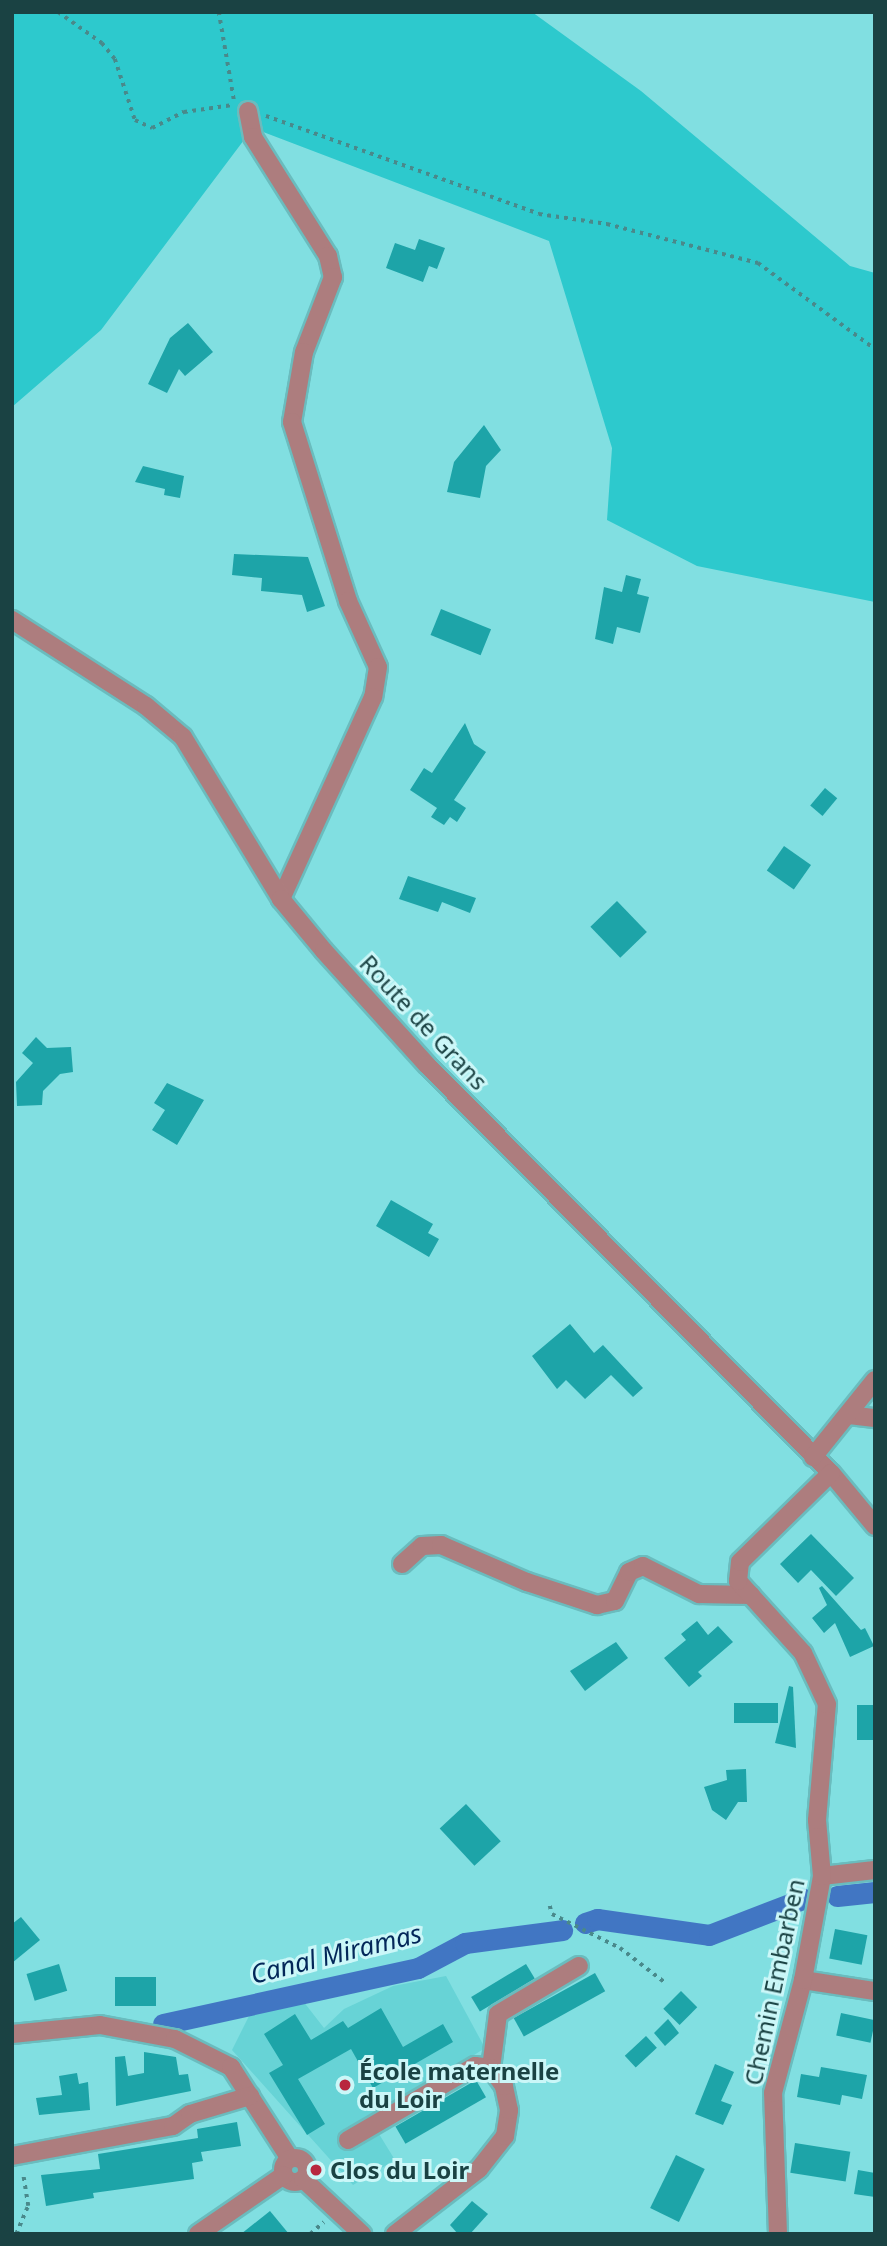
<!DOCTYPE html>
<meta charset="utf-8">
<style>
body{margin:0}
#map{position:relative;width:887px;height:2246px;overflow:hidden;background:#81dfe1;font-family:"Noto Sans",sans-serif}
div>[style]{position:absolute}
.built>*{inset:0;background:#67d3d6}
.green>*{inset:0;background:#2dc9cd}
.canal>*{height:21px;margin:-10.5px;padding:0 10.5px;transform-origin:10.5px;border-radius:10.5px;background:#4176c3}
.building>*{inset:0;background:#1da4a8;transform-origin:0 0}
.path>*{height:3.5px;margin-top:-1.75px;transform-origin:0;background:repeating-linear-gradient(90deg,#49898b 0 3.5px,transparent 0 8.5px)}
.roads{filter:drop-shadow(2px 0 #6abcbe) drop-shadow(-2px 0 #6abcbe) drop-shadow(0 2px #6abcbe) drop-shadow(0 -2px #6abcbe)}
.minor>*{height:18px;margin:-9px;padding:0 9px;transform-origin:9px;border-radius:9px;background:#ad7d7e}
.minor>.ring{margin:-9px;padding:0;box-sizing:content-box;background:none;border:18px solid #ad7d7e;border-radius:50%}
.dots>*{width:19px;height:19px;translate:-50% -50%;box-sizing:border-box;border:4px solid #cbf7f8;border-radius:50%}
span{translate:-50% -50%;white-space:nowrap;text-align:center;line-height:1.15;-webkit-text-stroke:6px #cbf7f8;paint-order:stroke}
.street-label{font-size:24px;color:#1a4243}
.poi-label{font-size:24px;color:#1a4243;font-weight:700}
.left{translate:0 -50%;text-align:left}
.water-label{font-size:26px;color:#032759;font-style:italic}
.frame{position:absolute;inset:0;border:14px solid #1a4243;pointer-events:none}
</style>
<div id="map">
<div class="built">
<i style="clip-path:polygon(446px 1976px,485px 2048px,371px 2121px,395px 2160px,353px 2185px,232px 2050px,249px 2016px,303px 2001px,324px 2028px,344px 2009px,393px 1986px)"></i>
</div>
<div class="green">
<i style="clip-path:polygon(12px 12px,532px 12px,641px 91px,850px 266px,875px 273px,875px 602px,697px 566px,607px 520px,612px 448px,549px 241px,253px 128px,101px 330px,12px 407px)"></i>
</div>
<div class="canal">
<i style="left:837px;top:1896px;width:38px;rotate:-6deg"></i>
<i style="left:585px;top:1923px;width:13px;rotate:-18deg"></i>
<i style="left:597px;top:1919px;width:113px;rotate:8.1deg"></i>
<i style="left:709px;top:1935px;width:101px;rotate:-21deg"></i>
<i style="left:163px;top:2024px;width:261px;rotate:-12.4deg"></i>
<i style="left:418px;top:1968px;width:53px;rotate:-28deg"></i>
<i style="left:465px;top:1943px;width:98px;rotate:-7.6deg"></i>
</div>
<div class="building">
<i style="clip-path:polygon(419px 239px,445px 248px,437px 269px,429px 266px,423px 282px,386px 268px,395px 243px,415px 250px)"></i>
<i style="clip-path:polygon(188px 323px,213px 352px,185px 376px,179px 369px,167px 393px,148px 384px,170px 338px)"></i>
<i style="clip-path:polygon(484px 425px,501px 450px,486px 466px,480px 498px,447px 492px,454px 462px)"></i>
<i style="clip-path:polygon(143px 466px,184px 476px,180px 498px,164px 495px,165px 489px,135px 482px)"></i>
<i style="clip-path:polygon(234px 554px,308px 557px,325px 606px,307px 612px,302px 595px,261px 591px,262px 578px,232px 575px)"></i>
<i style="clip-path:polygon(626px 575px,641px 579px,637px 594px,649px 597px,640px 633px,617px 627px,613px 644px,595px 639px,604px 587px,622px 592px)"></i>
<i style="left:441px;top:609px;width:54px;height:28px;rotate:22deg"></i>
<i style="clip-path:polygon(465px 723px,474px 744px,486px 752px,454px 800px,466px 808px,457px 822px,450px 817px,444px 825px,431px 817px,437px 808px,410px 790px,424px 768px,432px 773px)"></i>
<i style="left:825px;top:788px;width:16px;height:23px;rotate:40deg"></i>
<i style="left:784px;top:846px;width:33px;height:30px;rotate:35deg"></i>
<i style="clip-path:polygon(408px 876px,476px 898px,470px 913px,442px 902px,438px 912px,399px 899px)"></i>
<i style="left:617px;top:901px;width:43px;height:37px;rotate:46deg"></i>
<i style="clip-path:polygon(36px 1037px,47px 1048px,71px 1047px,73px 1072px,60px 1074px,43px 1091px,42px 1105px,17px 1106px,16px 1082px,33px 1063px,22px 1053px)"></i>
<i style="clip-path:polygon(167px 1083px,204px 1100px,177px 1145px,152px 1130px,165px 1110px,154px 1103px)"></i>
<i style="clip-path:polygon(391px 1200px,433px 1224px,428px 1233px,439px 1239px,429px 1257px,376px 1226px)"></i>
<i style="clip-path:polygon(570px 1324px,594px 1353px,603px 1345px,643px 1388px,633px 1397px,611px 1375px,585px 1399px,566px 1380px,557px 1389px,532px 1356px)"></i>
<i style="clip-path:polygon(811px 1534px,854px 1578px,836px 1596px,811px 1570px,798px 1583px,780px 1564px)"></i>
<i style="clip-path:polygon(822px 1586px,861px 1630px,865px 1628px,874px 1646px,850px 1657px,835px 1623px,824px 1633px,812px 1618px,827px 1605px,819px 1588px)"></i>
<i style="clip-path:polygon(697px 1621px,708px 1635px,718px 1626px,733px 1642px,698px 1672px,702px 1676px,689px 1687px,664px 1658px,686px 1640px,681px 1634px)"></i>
<i style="clip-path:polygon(616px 1642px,628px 1658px,585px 1691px,570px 1671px)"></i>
<i style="clip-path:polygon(789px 1686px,793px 1687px,796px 1748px,775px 1743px)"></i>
<i style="left:778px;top:1703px;width:20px;height:44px;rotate:90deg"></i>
<i style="left:857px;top:1705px;width:18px;height:35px"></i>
<i style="clip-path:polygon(746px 1769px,747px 1802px,738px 1802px,726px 1820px,712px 1810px,704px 1787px,727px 1780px,726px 1770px)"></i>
<i style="left:466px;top:1804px;width:51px;height:36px;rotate:47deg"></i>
<i style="clip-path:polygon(21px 1917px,40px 1940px,12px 1963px,12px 1924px)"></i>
<i style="left:835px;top:1929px;width:33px;height:30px;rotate:11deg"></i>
<i style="left:59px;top:1964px;width:28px;height:34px;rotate:73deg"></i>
<i style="left:526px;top:1964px;width:17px;height:64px;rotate:59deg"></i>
<i style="left:595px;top:1973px;width:21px;height:93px;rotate:61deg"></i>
<i style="left:115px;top:1977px;width:41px;height:29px"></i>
<i style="left:681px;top:1991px;width:23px;height:25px;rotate:45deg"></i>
<i style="clip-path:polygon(381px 2008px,403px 2047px,443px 2024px,453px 2042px,373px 2088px,351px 2049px,298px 2079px,325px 2124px,307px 2135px,269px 2073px,283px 2065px,264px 2034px,295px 2014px,311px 2040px,343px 2021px,348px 2028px)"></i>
<i style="left:841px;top:2013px;width:35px;height:23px;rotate:12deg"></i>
<i style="clip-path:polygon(668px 2019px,679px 2033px,665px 2046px,654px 2033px)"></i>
<i style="left:646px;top:2036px;width:16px;height:29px;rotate:47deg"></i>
<i style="clip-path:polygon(144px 2052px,176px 2057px,179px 2075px,188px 2074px,191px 2091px,116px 2106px,115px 2057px,125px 2056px,128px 2076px,144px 2073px)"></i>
<i style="clip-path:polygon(715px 2064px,734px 2072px,721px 2101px,732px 2105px,723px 2125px,695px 2114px)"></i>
<i style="clip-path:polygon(821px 2067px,867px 2075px,862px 2099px,842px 2095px,840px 2105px,797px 2097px,801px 2074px,819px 2077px)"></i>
<i style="clip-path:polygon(77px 2073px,79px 2084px,88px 2082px,90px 2110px,39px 2115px,36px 2098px,62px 2095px,59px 2076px)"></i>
<i style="left:476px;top:2080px;width:20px;height:93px;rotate:60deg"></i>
<i style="clip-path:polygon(237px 2122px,241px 2146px,201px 2152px,203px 2161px,192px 2163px,194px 2179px,93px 2193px,94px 2198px,46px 2206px,41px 2175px,100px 2169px,98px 2154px,198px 2138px,197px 2129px)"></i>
<i style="left:795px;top:2143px;width:56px;height:30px;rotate:9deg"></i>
<i style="left:676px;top:2155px;width:32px;height:59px;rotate:26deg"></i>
<i style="clip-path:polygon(858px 2170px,875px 2173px,875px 2197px,854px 2194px)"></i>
<i style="clip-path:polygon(472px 2201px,488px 2214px,470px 2234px,458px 2234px,450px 2225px)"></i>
<i style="clip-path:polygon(270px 2211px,289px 2234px,241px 2234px)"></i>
</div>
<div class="path">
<i style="left:58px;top:12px;width:54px;rotate:35.2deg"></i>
<i style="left:102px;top:43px;width:21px;rotate:51deg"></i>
<i style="left:115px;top:59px;width:64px;rotate:71.8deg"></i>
<i style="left:135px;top:120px;width:19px;rotate:25deg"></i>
<i style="left:152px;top:128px;width:36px;rotate:-27deg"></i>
<i style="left:184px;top:112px;width:49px;rotate:-8.1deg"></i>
<i style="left:219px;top:12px;width:89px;rotate:80.3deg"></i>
<i style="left:266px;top:116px;width:290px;rotate:19.7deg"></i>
<i style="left:539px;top:214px;width:69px;rotate:8.4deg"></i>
<i style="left:607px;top:224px;width:156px;rotate:14.5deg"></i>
<i style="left:758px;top:263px;width:145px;rotate:36.3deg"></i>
<i style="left:550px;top:1906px;width:8px;rotate:76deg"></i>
<i style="left:552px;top:1914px;width:76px;rotate:26.6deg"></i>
<i style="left:620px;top:1948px;width:59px;rotate:37.5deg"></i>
<i style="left:16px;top:2234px;width:30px;rotate:-67deg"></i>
<i style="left:28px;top:2206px;width:33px;rotate:-99deg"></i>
<i style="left:310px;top:2234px;width:18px;rotate:-41deg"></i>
</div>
<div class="roads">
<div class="minor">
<i style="left:248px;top:111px;width:26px;rotate:79deg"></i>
<i style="left:253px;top:137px;width:141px;rotate:57.8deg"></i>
<i style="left:328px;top:256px;width:22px;rotate:77deg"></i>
<i style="left:333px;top:277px;width:80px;rotate:111.1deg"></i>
<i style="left:304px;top:352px;width:71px;rotate:99.7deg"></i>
<i style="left:292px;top:422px;width:188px;rotate:72.6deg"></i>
<i style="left:348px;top:601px;width:72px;rotate:65.6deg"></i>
<i style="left:378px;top:667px;width:30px;rotate:99deg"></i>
<i style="left:373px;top:697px;width:222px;rotate:114.5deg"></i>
<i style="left:12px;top:620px;width:159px;rotate:32.7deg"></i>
<i style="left:146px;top:706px;width:48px;rotate:40deg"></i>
<i style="left:183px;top:737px;width:189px;rotate:58.8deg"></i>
<i style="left:281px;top:899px;width:67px;rotate:50.4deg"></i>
<i style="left:324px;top:951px;width:154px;rotate:47.9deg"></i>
<i style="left:427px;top:1065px;width:574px;rotate:45.28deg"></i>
<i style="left:831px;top:1473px;width:69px;rotate:50.3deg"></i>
<i style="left:849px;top:1415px;width:26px;rotate:7deg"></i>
<i style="left:813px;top:1457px;width:99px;rotate:-51.2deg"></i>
<i style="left:402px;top:1564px;width:27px;rotate:-42deg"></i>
<i style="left:422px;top:1546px;width:19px;rotate:-3deg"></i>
<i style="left:441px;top:1545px;width:94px;rotate:23.3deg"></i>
<i style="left:527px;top:1582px;width:74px;rotate:18.2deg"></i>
<i style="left:597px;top:1605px;width:18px;rotate:-13deg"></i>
<i style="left:615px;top:1601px;width:32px;rotate:-64deg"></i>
<i style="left:629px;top:1572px;width:15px;rotate:-23deg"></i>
<i style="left:643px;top:1566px;width:63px;rotate:26.6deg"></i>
<i style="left:699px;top:1594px;width:52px;rotate:1.1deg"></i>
<i style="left:822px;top:1876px;width:53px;rotate:-6.5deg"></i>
<i style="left:803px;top:1980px;width:73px;rotate:8.7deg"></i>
<i style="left:12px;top:2034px;width:88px;rotate:-5.8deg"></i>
<i style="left:100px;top:2025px;width:76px;rotate:10.6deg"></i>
<i style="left:175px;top:2039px;width:63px;rotate:26.6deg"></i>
<i style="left:231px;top:2067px;width:109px;rotate:57.3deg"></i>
<i style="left:348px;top:2140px;width:147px;rotate:-30.2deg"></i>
<i style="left:475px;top:2066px;width:16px;rotate:7deg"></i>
<i style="left:491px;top:2068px;width:54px;rotate:-82.6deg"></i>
<i style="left:498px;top:2014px;width:94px;rotate:-30.7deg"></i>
<i style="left:12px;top:2156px;width:164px;rotate:-10.6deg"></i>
<i style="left:173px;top:2126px;width:21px;rotate:-35deg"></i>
<i style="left:190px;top:2114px;width:63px;rotate:-16.7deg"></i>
<i class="ring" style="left:283px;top:2158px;width:6px;height:6px"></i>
<i style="left:303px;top:2179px;width:81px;rotate:43deg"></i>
<i style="left:198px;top:2234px;width:104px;rotate:-34.5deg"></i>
<i style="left:395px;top:2234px;width:106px;rotate:-37.7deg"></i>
<i style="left:479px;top:2169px;width:42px;rotate:-51.8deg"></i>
<i style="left:505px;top:2136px;width:26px;rotate:-81deg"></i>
<i style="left:509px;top:2110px;width:25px;rotate:-102deg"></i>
<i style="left:504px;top:2086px;width:22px;rotate:-126deg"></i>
<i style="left:778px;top:2234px;width:141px;rotate:-92deg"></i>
<i style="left:773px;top:2093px;width:117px;rotate:-75.1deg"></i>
<i style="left:803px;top:1980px;width:106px;rotate:-79.6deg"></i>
<i style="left:822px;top:1876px;width:56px;rotate:-95.1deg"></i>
<i style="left:817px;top:1820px;width:116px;rotate:-85.1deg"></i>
<i style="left:827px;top:1704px;width:56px;rotate:-115.2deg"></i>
<i style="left:803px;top:1653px;width:97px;rotate:-132.1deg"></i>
<i style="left:738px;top:1581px;width:19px;rotate:-84deg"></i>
<i style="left:740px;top:1562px;width:127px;rotate:-44.4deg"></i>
</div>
</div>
<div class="dots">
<i style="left:345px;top:2085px;background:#b8273f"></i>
<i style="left:316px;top:2170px;background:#b8273f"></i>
</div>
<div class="street-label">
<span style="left:424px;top:1022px;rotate:47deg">Route de Grans</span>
<span style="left:774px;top:1982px;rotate:-78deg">Chemin Embarben</span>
</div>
<div class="poi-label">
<span class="left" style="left:359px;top:2085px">École maternelle<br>du Loir</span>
<span class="left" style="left:330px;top:2170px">Clos du Loir</span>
</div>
<div class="water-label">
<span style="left:336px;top:1954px;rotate:-14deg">Canal Miramas</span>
</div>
<div class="frame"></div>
</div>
